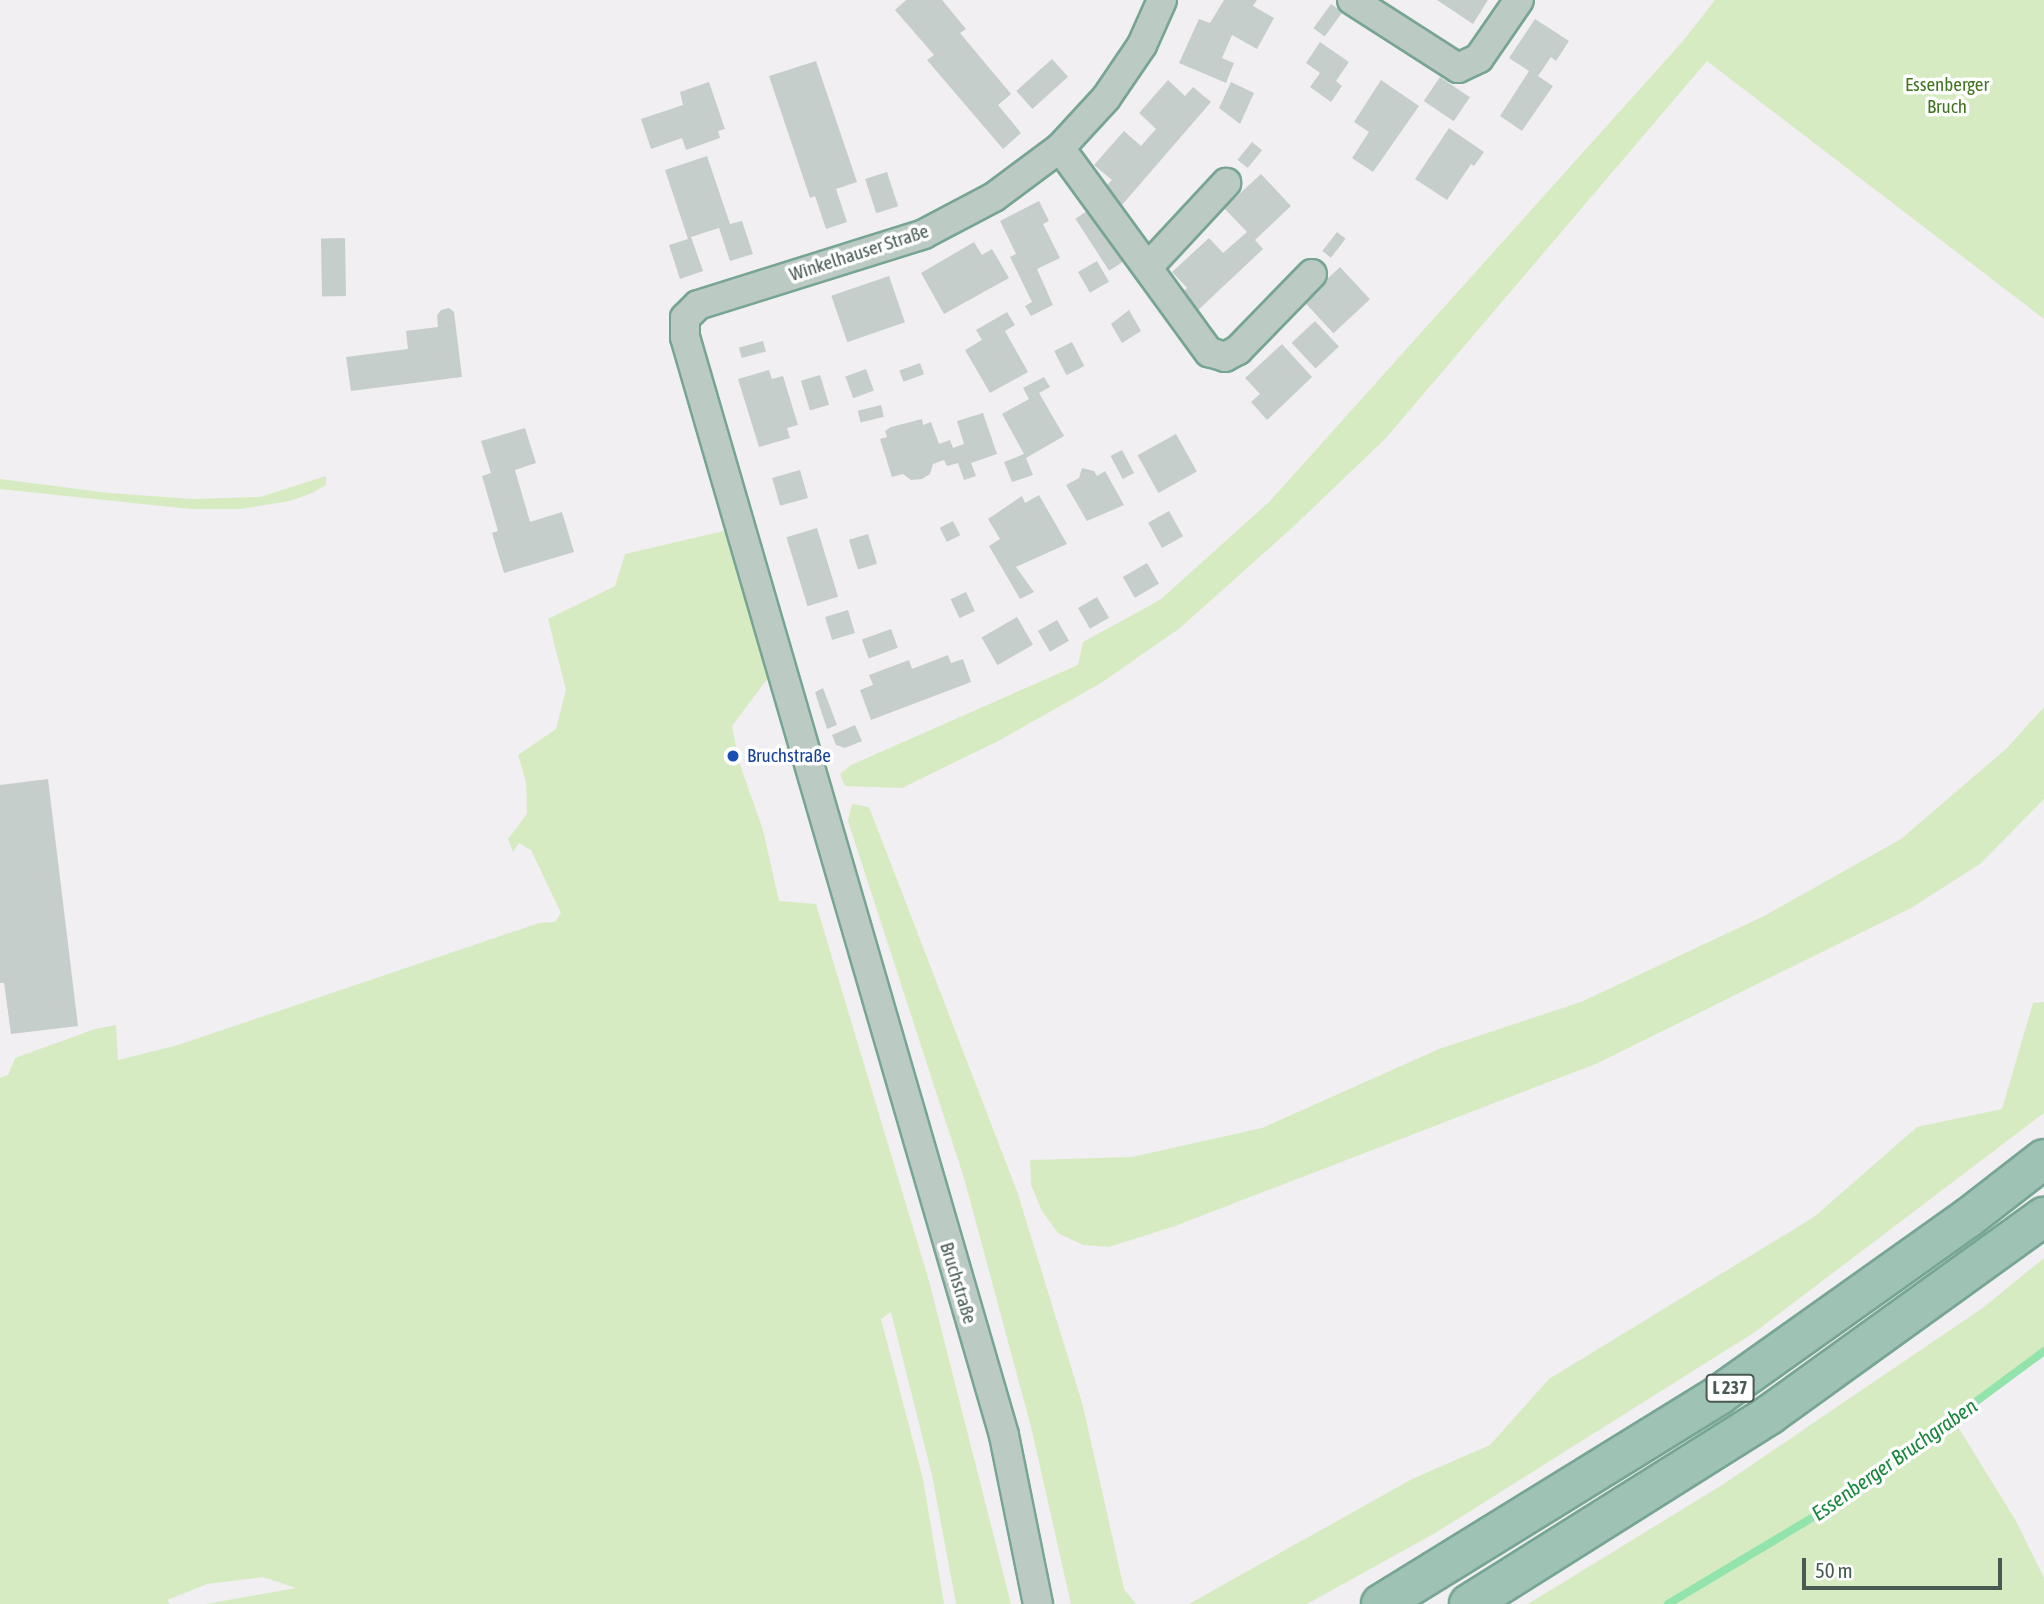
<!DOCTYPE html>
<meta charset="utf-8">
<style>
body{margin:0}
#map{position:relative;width:2044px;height:1604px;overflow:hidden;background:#f1eff1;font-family:"Asap Condensed",sans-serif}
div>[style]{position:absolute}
.green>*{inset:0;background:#d6ebc2}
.stream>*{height:8px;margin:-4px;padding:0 4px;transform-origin:4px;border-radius:4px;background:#93e3ad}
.building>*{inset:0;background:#c6cecc;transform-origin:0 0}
.roads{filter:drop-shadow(2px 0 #77a594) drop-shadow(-2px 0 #77a594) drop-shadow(0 2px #77a594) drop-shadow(0 -2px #77a594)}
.minor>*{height:28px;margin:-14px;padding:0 14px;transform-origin:14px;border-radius:14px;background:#bccac4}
.trunk>*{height:38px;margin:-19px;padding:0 19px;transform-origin:19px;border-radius:19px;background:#9ec2b4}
.dots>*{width:19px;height:19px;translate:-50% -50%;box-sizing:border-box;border:4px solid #fff;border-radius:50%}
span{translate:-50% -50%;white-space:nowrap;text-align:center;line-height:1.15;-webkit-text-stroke:7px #fff;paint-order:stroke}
.shield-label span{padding:2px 5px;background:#fff;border:2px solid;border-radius:5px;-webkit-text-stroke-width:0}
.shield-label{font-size:18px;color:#495a53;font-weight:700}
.park-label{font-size:19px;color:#417520}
.street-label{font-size:19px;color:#495a53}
.transit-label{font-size:19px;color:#164399}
.left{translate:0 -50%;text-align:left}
.water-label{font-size:21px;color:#19873c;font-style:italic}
.scale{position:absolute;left:1802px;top:1558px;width:200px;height:32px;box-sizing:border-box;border:4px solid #495a53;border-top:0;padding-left:9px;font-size:21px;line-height:24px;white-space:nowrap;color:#495a53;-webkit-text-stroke:5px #fff;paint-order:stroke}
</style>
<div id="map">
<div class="green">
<i style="clip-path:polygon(1715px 0,2044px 0,2044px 319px,1707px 61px,1386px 438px,1294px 526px,1180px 628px,1101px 683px,1000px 740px,902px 788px,845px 786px,840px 774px,851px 765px,1078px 665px,1083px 642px,1160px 600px,1269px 502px,1683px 41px)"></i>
<i style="clip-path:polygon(326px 476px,326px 485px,312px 493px,290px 501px,240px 509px,190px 509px,0 489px,0 479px,109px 493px,192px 499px,260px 497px)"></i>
<i style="clip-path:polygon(728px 530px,771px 674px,732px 726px,739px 762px,763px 830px,779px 901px,816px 904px,929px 1281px,1011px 1604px,956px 1604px,932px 1475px,891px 1312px,881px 1319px,923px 1479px,944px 1604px,206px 1604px,296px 1588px,263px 1577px,207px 1584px,167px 1600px,170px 1604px,0 1604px,0 1078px,8px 1075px,15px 1058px,95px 1029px,116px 1025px,118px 1060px,178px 1045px,539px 923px,555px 922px,561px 913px,531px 850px,519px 843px,513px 852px,508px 839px,527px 814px,526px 782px,518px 755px,556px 729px,566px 690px,548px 619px,615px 586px,625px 554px)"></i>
<i style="clip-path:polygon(2044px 707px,2044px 799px,1980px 864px,1911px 908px,1598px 1063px,1175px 1226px,1109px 1247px,1083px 1245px,1058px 1233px,1042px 1211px,1031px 1185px,1030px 1160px,1132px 1157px,1262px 1128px,1439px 1049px,1581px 1002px,1764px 916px,1901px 839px,2007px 748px)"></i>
<i style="clip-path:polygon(852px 804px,869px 807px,1017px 1191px,1083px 1406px,1124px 1589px,1136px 1604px,1071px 1604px,1031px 1427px,964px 1178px,848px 821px)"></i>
<i style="clip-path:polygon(2044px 1002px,2044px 1113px,1755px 1332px,1437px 1532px,1307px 1604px,1189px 1604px,1412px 1479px,1490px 1445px,1549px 1379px,1814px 1217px,1917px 1127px,2002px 1109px,2033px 1003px)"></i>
<i style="clip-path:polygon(2044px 1258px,2044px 1352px,1955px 1422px,2016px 1521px,2044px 1578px,2044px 1604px,1528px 1604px,1722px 1485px,1984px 1307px)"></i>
</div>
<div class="stream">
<i style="left:1668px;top:1604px;width:209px;rotate:-30.9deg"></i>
<i style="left:1847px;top:1497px;width:245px;rotate:-36.5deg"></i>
</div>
<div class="building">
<i style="clip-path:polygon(906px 0,942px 0,966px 29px,960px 33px,1011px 94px,998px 105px,1021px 133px,1003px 149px,927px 60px,934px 55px,895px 10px)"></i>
<i style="clip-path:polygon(1224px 0,1257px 0,1253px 6px,1274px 18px,1257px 49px,1232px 35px,1222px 58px,1234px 63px,1226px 83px,1179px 63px,1199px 19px,1210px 23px)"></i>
<i style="clip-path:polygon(1437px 0,1488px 0,1473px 24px)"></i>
<i style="left:1331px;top:4px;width:14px;height:30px;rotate:36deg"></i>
<i style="clip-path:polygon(1535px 19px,1569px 41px,1556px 61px,1551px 57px,1538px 76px,1553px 86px,1522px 131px,1500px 116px,1529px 71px,1509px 58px)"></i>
<i style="clip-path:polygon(1320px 42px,1349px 62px,1336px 81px,1342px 86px,1331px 102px,1310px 87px,1320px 73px,1306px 63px)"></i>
<i style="left:1052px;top:59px;width:24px;height:48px;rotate:48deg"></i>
<i style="clip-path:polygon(816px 61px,857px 182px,836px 189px,847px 222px,826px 229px,815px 196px,810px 198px,769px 76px)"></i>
<i style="left:1440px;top:77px;width:36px;height:29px;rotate:34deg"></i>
<i style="clip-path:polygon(1168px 80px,1185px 96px,1193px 87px,1211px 102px,1122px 205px,1103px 189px,1112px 180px,1094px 165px,1124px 131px,1141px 146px,1156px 129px,1139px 113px)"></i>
<i style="clip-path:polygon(1381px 80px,1419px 106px,1373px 172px,1352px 158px,1369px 132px,1354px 122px)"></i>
<i style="clip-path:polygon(709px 82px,725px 129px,718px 131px,720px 138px,686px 150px,682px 138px,651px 149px,641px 119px,683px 105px,680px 92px)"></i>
<i style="clip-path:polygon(1231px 82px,1254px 93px,1240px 124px,1219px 108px)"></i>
<i style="clip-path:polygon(1449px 128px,1484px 152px,1474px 166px,1471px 164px,1447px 200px,1415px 179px)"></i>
<i style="left:1252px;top:142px;width:13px;height:23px;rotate:39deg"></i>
<i style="clip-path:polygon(707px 156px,730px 224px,742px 221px,753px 254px,730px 261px,719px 228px,691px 237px,703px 271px,680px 279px,669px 245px,688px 239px,665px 170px)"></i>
<i style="left:887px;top:172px;width:36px;height:23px;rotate:72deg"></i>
<i style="clip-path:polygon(1261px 174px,1291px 206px,1255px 240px,1263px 249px,1195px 313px,1179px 296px,1187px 288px,1172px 272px,1209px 238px,1223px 253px,1247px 232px,1224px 208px)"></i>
<i style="clip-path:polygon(1039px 201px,1049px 221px,1043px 224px,1060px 258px,1037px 269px,1053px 305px,1031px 316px,1025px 306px,1032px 302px,1010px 257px,1016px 254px,1000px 221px)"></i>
<i style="left:1098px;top:204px;width:62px;height:27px;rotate:57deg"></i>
<i style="left:1337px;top:232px;width:11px;height:24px;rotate:38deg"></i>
<i style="left:345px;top:238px;width:58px;height:24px;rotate:89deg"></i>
<i style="clip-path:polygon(974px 242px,982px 255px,992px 249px,1009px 278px,944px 314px,921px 273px)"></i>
<i style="left:1097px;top:261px;width:24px;height:22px;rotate:60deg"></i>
<i style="left:1340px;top:267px;width:44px;height:50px;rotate:47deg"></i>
<i style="left:889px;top:276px;width:49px;height:61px;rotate:71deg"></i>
<i style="clip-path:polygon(449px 308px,454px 312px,462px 377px,351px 391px,346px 357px,408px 349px,406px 331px,438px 327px,437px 315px,441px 310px)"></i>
<i style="clip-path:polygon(1129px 310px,1141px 331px,1122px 343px,1111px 324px)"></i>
<i style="clip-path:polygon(1007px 312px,1015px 325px,1005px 331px,1028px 372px,990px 393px,965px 350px,982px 340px,976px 330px)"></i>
<i style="left:1315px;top:321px;width:35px;height:32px;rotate:47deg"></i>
<i style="left:763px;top:341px;width:11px;height:25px;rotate:75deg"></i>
<i style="left:1072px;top:342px;width:27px;height:20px;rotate:63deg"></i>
<i style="clip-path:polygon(1282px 344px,1312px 377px,1267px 420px,1251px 402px,1260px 394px,1245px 378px)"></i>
<i style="left:920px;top:363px;width:12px;height:22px;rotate:70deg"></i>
<i style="left:866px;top:369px;width:23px;height:22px;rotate:70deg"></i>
<i style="clip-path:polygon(769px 370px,772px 379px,783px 376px,798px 425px,787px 428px,790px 438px,759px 447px,738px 379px)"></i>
<i style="left:820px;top:375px;width:31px;height:20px;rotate:73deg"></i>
<i style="clip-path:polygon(1044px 377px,1050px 387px,1039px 393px,1064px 436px,1026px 458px,1033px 475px,1012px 482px,1004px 462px,1024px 454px,1002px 414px,1029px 399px,1023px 388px)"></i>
<i style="left:881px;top:405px;width:12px;height:24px;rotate:76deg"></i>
<i style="clip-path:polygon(983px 413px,997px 454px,971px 463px,976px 476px,964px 480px,958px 463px,947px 466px,944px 460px,933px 464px,930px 474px,922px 479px,911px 480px,903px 474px,892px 477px,880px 439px,887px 437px,885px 431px,891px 427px,922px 419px,923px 425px,931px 422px,939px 444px,950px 440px,953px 448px,964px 444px,957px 421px)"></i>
<i style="clip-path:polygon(525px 428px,536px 463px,515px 470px,530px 522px,562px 512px,574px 552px,504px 573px,492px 533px,498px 531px,482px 476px,491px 473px,481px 441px)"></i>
<i style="left:1176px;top:434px;width:43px;height:44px;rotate:61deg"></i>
<i style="left:1122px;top:450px;width:26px;height:13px;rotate:62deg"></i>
<i style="clip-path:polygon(1082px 468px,1094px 471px,1097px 476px,1105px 471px,1124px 505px,1087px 521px,1066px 485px,1079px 478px)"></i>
<i style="left:800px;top:470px;width:29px;height:29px;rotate:74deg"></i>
<i style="clip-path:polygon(1039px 495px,1067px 544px,1016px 567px,1034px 592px,1020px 599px,989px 546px,1000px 539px,988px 519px,1022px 496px,1025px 503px)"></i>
<i style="left:1169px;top:511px;width:29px;height:24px;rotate:61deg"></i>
<i style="left:953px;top:521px;width:16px;height:15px;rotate:63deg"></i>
<i style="left:817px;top:528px;width:72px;height:32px;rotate:73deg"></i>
<i style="left:868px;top:534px;width:31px;height:20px;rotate:73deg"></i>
<i style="left:1147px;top:563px;width:24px;height:28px;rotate:60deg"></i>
<i style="left:966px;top:592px;width:21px;height:17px;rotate:65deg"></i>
<i style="left:1097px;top:597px;width:24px;height:22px;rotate:60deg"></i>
<i style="left:848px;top:610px;width:24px;height:24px;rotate:73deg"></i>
<i style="left:1017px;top:617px;width:32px;height:41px;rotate:60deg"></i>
<i style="left:1057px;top:620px;width:24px;height:22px;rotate:60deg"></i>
<i style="left:891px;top:629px;width:20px;height:31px;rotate:70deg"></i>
<i style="clip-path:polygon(948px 655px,951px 663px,963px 659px,971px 682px,871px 720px,860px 690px,873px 685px,869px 675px,909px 660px,912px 669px)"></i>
<i style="clip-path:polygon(823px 688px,837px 725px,827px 729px,815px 692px)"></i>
<i style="clip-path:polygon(855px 725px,862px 741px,845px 748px,836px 745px,832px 735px)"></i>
<i style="clip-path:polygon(48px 779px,78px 1026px,11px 1034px,4px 983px,0 983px,0 785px)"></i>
</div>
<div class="roads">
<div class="minor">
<i style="left:1352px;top:0;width:126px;rotate:32.7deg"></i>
<i style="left:1458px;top:68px;width:23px;rotate:-25deg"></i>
<i style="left:1479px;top:58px;width:70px;rotate:-55.4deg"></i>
<i style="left:1060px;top:148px;width:253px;rotate:53.9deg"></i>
<i style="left:1209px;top:352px;width:17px;rotate:17deg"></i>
<i style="left:1225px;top:357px;width:15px;rotate:-28deg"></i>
<i style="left:1238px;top:350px;width:106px;rotate:-45.8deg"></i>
<i style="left:1148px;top:267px;width:115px;rotate:-47.1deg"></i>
<i style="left:1038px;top:1604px;width:172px;rotate:-101.4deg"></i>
<i style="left:1004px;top:1435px;width:1143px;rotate:-106.2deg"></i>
<i style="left:685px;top:337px;width:19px;rotate:-90deg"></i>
<i style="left:685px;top:318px;width:18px;rotate:-45deg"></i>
<i style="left:698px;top:305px;width:237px;rotate:-17.4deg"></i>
<i style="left:924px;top:234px;width:79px;rotate:-27.9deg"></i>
<i style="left:994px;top:197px;width:82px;rotate:-36.6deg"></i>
<i style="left:1060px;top:148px;width:68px;rotate:-47.4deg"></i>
<i style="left:1106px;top:98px;width:64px;rotate:-55.8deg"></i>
<i style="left:1142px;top:45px;width:49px;rotate:-66deg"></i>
</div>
<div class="trunk">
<i style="left:1381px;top:1604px;width:397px;rotate:-31.7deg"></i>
<i style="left:1719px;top:1395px;width:305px;rotate:-35.4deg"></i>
<i style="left:1968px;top:1218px;width:96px;rotate:-37.8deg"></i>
<i style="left:1469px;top:1604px;width:355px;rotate:-32.2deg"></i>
<i style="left:1769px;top:1415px;width:339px;rotate:-35.8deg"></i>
</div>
</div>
<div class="dots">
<i style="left:733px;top:756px;background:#1a4fb4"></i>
</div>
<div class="shield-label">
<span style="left:1730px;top:1388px">L 237</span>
</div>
<div class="park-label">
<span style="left:1947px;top:96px">Essenberger<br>Bruch</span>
</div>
<div class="street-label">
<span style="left:859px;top:253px;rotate:-18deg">Winkelhauser Straße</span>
<span style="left:958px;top:1283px;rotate:73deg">Bruchstraße</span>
</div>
<div class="transit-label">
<span class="left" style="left:747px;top:756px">Bruchstraße</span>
</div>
<div class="water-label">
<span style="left:1894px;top:1459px;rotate:-35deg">Essenberger Bruchgraben</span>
</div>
<div class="scale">50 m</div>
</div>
